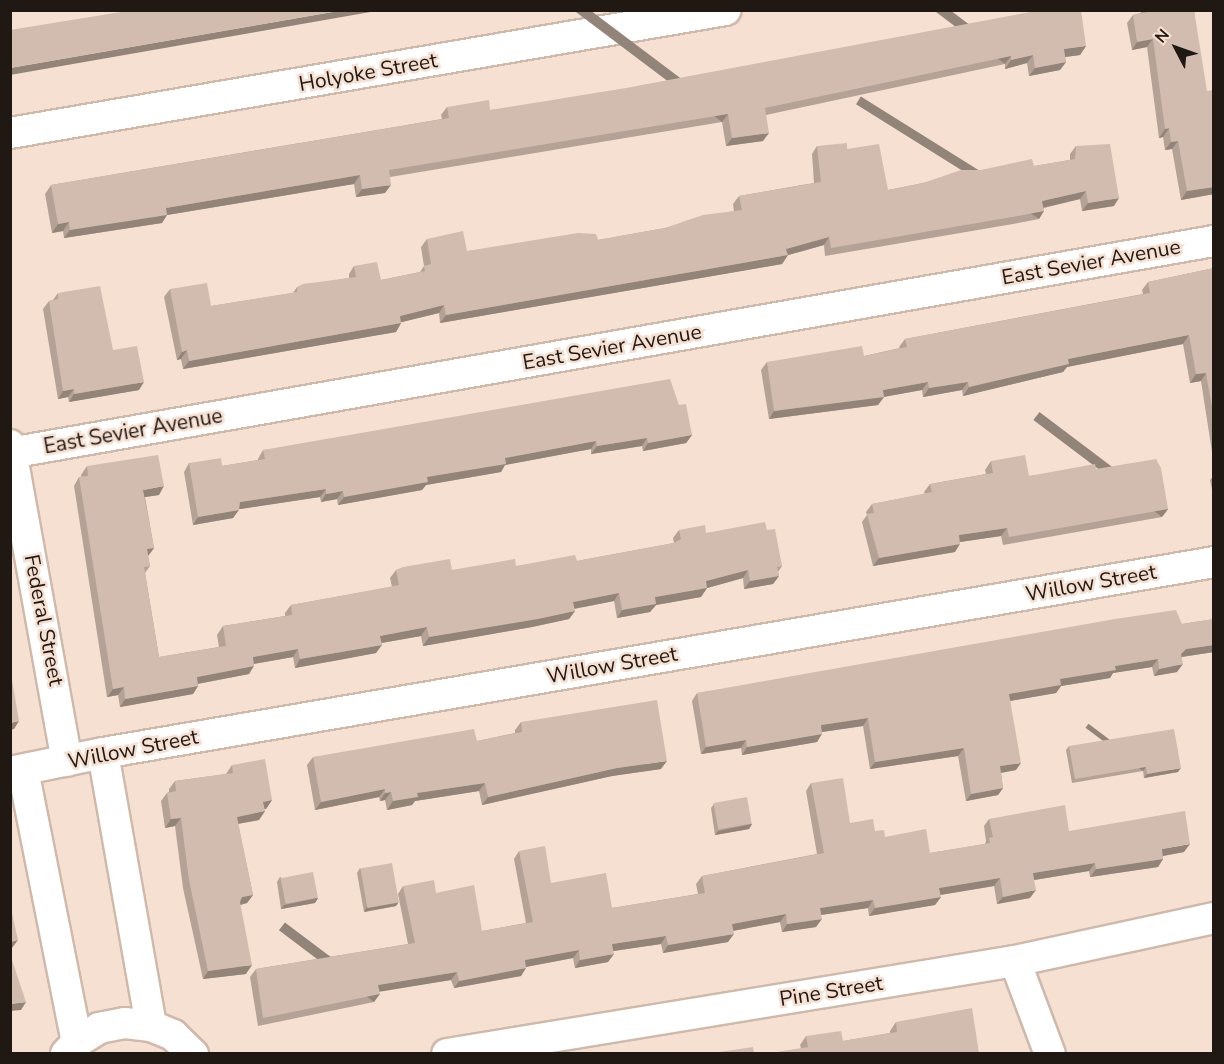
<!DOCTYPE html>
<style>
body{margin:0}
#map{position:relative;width:1224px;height:1064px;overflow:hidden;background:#f6e0d2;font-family:"Nunito Sans",sans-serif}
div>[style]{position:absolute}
.roads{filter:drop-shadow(2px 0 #ceb9ab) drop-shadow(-2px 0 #ceb9ab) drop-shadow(0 2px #ceb9ab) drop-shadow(0 -2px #ceb9ab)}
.minor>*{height:30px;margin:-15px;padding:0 15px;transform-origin:15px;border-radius:15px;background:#fff}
.wall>*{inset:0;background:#b5a296}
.shaded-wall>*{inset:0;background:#93847a;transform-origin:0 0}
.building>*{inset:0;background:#d2bcaf;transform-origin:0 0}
span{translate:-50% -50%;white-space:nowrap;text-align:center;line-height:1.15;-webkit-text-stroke:5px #f6e0d2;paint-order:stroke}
.street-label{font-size:21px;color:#201813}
.frame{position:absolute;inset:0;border:12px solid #201813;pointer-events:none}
.north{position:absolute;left:1146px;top:18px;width:60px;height:60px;-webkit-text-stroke:4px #f6e0d2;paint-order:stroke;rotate:311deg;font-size:16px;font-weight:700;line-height:24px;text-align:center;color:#201813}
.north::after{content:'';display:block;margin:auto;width:21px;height:27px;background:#201813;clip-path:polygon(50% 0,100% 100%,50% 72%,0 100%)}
</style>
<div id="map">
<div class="roads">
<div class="minor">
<i style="left:10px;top:133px;width:726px;rotate:-9.75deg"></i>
<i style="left:10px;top:445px;width:321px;rotate:79.8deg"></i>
<i style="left:10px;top:453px;width:1223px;rotate:-9.99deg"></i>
<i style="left:103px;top:753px;width:277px;rotate:80deg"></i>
<i style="left:23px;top:770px;width:277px;rotate:78.8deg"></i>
<i style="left:10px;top:772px;width:95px;rotate:-11.5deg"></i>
<i style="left:103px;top:753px;width:1127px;rotate:-9.75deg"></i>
<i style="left:1015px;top:961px;width:99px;rotate:69.4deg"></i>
<i style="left:66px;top:1054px;width:16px;rotate:-47deg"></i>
<i style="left:77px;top:1042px;width:26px;rotate:-32deg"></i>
<i style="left:99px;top:1028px;width:26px;rotate:-11deg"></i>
<i style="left:125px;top:1023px;width:26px;rotate:7deg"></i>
<i style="left:151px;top:1026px;width:24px;rotate:22deg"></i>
<i style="left:173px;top:1035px;width:28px;rotate:44deg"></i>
<i style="left:447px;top:1054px;width:576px;rotate:-9.3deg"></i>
<i style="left:1015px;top:961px;width:204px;rotate:-12.2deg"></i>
</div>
</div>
<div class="wall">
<i style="clip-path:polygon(1141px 10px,1194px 10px,1214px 194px,1181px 200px,1172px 149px,1165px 150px,1163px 137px,1159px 138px,1147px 47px,1132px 50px,1127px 23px,1133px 15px,1141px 13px)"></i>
<i style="clip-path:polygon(1086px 46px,1080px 55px,1065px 57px,1066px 62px,1060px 70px,1029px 76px,1027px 63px,1005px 69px,1005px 64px,766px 115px,763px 141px,726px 146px,722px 122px,390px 177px,385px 193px,356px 197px,354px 184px,167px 215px,162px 223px,64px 238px,63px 231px,52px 233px,45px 194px,51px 185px,442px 119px,441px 115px,447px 107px,490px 110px)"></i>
<i style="clip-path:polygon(817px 146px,847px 149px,888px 190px,923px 183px,981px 170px,1034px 166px,1070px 160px,1070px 154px,1076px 146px,1114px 206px,1082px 211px,1080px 199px,1044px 208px,1039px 219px,1013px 224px,825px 256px,824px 245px,788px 255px,782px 264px,440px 323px,439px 313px,401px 322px,401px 323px,396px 332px,183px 369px,181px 359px,177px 360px,164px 297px,170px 289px,211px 306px,293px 293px,297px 287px,349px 278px,349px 274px,354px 266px,381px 280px,420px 272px,424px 266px,421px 247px,427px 239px,467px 251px,598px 240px,665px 228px,734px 211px,733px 204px,739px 196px,814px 183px,812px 154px)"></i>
<i style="clip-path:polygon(1214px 268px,1214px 465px,1201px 381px,1190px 383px,1183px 344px,1067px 367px,1063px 372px,963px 396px,962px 390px,923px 397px,922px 390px,884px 397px,878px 405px,769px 419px,761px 370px,767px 362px,864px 356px,900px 348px,899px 347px,905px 339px,1143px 294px,1142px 290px,1148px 282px)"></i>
<i style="clip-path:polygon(58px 293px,113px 350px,139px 390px,69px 402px,68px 397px,58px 399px,43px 309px,49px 301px,53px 300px)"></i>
<i style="clip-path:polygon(679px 405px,692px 435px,686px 443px,643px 451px,642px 446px,591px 454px,591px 449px,505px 465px,501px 472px,426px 485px,422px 490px,338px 505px,337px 499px,321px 502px,320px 497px,239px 509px,233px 518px,193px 525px,184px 472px,189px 463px,222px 466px,258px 460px,258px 459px,263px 450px)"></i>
<i style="clip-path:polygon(991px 461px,1029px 476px,1096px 469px,1168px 509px,1162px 517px,1003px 545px,1001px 536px,960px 542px,955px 552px,873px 566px,862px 522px,867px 515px,866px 512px,872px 504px,925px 494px,924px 492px,930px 484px,986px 474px,985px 470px)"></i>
<i style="clip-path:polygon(87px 466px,159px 495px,145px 497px,154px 548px,148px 556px,150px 566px,145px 573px,159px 657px,219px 647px,217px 635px,223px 626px,285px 616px,285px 613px,291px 605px,392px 587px,390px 578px,396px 570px,452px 570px,516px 566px,577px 561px,674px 543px,673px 538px,679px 530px,706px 533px,767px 530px,782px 566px,778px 572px,779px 576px,773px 584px,744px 589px,743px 578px,707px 588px,701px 597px,656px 605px,650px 612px,617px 618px,614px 601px,574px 609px,575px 611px,569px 619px,532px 627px,423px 646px,421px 636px,382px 643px,376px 653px,295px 668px,293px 657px,254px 664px,249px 674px,198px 684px,198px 686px,193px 694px,120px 707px,118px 695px,107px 697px,74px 486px,79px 477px,81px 477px,81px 475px)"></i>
<i style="clip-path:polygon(1214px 475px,1214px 499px,1210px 480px)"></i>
<i style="clip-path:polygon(1214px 619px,1214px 652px,1182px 657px,1177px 672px,1154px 676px,1152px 667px,1113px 673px,1110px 678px,1061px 686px,1056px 693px,1010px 701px,1016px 770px,1001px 773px,1003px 788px,998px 795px,966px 801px,958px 756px,870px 769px,863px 726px,822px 732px,817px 742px,742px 755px,741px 748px,701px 754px,692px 701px,697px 693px,1182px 624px)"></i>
<i style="clip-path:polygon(521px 722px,661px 769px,612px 776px,482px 805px,479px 791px,415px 801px,412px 805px,387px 810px,385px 800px,380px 801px,379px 797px,315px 810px,307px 765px,313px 757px,477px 741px,515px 733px,515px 730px)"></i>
<i style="clip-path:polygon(1069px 746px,1178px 772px,1144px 778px,1143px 771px,1072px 783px,1066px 750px)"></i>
<i style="clip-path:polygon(232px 765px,272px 800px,266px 809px,264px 809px,265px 811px,259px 820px,238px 824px,253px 895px,247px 903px,240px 905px,246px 974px,203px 979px,183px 888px,175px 826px,165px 828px,161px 801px,167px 793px,169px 792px,169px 789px,175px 781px,226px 774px)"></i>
<i style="clip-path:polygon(811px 783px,850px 823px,875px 831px,885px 837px,930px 853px,985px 844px,986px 841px,984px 826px,989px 819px,1069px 831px,1184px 852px,1163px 856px,1163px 859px,1158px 867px,1090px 877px,1089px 871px,1034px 880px,1030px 898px,997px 904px,994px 886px,940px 895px,941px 897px,935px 905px,869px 916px,868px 908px,821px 915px,816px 927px,782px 932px,780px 922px,733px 931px,728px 942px,663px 953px,661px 944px,613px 951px,608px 962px,575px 968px,573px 958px,526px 967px,521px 976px,454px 988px,451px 980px,379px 991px,374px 1002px,258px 1026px,250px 977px,256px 969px,408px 944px,398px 894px,403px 886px,436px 893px,482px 931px,526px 923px,514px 859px,519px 851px,551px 883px,612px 908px,698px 894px,696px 884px,702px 876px,817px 854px,806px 791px)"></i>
<i style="clip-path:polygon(714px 804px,752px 824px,749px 829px,715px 835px,711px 808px)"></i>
<i style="clip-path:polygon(360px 868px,396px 906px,364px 912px,357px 873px)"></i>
<i style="clip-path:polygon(280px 877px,318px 898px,315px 903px,281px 909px,277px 882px)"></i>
<i style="clip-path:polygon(896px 1022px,979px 1053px,801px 1048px,800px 1045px,806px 1036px,843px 1041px,890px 1033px,890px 1031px)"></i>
</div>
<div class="shaded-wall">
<i style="clip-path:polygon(344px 10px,382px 10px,10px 75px,10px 68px)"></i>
<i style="clip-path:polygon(1153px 39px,1147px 47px,1132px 50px,1137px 42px)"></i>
<i style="clip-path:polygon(1086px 46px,1080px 55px,1058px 58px,1064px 49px)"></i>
<i style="clip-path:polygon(1033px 55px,1027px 63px,1005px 69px,1011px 60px)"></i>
<i style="left:1011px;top:56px;width:10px;height:251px;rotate:127deg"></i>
<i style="clip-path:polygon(1066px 62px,1060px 70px,1029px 76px,1035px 68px)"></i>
<i style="left:728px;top:114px;width:10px;height:344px;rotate:127deg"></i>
<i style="clip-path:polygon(1169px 128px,1163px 137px,1159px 138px,1165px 129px)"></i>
<i style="clip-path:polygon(769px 133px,763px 141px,726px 146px,732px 138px)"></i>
<i style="clip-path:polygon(1178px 141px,1172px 149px,1165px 150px,1171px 142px)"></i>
<i style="clip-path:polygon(360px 175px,354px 184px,167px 215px,162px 223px,64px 238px,70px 230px,166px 208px)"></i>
<i style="clip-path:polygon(391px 185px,385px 193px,356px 197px,362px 189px)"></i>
<i style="clip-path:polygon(1214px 187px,1214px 194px,1181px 200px,1187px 191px)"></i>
<i style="clip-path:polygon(1086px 191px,1080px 199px,1037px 209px,1042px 201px)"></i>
<i style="clip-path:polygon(1119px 198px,1114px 206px,1082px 211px,1088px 203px)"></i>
<i style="left:1044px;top:211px;width:9px;height:216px;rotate:122deg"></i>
<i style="clip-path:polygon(69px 222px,63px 231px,52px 233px,58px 224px)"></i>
<i style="clip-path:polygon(829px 237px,824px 245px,781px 257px,786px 249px)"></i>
<i style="clip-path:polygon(788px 255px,782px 264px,440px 323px,446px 315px)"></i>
<i style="clip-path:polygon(444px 305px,439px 313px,394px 324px,400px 316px)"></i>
<i style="clip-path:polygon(401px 323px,396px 332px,183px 369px,189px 361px)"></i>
<i style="clip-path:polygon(1189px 335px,1183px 344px,1067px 367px,1063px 372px,963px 396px,969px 387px,1068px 359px)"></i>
<i style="clip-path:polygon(187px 350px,181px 359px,177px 360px,182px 352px)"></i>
<i style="clip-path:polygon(1206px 373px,1201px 381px,1190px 383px,1196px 374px)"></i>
<i style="clip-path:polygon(144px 382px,139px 390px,69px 402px,74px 394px)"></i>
<i style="clip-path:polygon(928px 382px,922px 390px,877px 398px,884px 397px,878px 405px,769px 419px,774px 411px,883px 390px)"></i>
<i style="clip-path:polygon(968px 382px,962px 390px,923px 397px,929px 388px)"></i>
<i style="clip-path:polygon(74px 389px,68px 397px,58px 399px,63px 391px)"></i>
<i style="clip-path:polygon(692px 435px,686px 443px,643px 451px,648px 443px)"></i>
<i style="clip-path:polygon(647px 438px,642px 446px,591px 454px,597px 446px)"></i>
<i style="clip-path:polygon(596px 441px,591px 449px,505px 465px,501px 472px,426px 485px,422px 490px,338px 505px,344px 497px,505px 458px)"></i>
<i style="clip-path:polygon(164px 486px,159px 495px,138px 498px,143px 490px)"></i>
<i style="clip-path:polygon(326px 489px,320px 497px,234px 510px,240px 502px)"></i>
<i style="clip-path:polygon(343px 491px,337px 499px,321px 502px,326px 494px)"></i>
<i style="left:1168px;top:509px;width:10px;height:161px;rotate:127deg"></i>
<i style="clip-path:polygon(239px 510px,233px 518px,193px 525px,198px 517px)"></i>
<i style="clip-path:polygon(1007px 528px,1001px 536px,953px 543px,959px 535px)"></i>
<i style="clip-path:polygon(960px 544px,955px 552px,873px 566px,879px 558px)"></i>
<i style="clip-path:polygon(154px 548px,148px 556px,147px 549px)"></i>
<i style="clip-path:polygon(748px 570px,743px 578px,700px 590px,706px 581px)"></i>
<i style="clip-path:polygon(779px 576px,773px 584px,744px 589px,750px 581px)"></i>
<i style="clip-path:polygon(707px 588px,701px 597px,656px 605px,650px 612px,617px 618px,622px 610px,655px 597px)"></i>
<i style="clip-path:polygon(619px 593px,614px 601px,567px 610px,573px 602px)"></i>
<i style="clip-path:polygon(575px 611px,569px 619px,532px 627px,423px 646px,429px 637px)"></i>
<i style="clip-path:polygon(427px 627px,421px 636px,375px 644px,380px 636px)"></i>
<i style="clip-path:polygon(382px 645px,376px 653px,295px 668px,300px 659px)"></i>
<i style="clip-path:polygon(1214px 645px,1214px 652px,1181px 657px,1181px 654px,1186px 649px)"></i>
<i style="clip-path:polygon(298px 649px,293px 657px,247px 665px,253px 657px)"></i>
<i style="clip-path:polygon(1158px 659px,1152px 667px,1113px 673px,1110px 678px,1061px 686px,1056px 693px,1004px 702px,1009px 694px,1060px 679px,1115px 666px)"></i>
<i style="clip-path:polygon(1183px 664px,1177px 672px,1154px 676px,1159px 669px)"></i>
<i style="clip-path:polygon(254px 666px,249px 674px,191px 685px,197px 677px)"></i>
<i style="clip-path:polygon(198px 686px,193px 694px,120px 707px,125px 699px)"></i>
<i style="clip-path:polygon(124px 687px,118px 695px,107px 697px,113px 689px)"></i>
<i style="clip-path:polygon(868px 718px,863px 726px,815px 733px,821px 725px)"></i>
<i style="clip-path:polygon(19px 721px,14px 729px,10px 730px,10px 723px)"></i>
<i style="clip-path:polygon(822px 734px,817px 742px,742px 755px,747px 747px)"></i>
<i style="clip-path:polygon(746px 740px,741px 748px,701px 754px,706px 747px)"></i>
<i style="clip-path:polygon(964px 748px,958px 756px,870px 769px,875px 762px)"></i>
<i style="clip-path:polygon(667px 761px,661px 769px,612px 776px,482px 805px,488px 797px,617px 768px)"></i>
<i style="clip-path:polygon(1021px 763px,1016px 770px,994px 774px,1000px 766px)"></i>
<i style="left:1146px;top:767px;width:5px;height:72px;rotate:127deg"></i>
<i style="clip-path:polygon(1181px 768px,1178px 772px,1144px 778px,1147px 774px)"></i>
<i style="clip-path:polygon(485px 783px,479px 791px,415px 801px,412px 805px,387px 810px,393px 801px,417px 793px)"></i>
<i style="clip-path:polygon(1003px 788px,998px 795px,966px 801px,971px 794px)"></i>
<i style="clip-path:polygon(385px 789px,379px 797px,315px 810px,321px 802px)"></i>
<i style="clip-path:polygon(391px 792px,385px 800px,380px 801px,385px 793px)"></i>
<i style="clip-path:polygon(272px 800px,266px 809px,257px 810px,263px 802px)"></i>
<i style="clip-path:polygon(265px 811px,259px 820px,231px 825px,237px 817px)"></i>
<i style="clip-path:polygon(181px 818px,175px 826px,165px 828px,171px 819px)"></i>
<i style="clip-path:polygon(752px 824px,749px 829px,715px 835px,718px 831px)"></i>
<i style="clip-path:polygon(1190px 844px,1184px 852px,1157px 857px,1162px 849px)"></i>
<i style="clip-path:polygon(1163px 859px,1158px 867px,1090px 877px,1096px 869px)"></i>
<i style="clip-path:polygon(1095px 863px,1089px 871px,1028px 881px,1033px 873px)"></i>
<i style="clip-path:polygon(1000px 878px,994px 886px,934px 896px,939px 888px)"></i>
<i style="clip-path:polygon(1036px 890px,1030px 898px,997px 904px,1003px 897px)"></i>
<i style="clip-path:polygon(253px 895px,247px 903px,236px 906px,242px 897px)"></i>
<i style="clip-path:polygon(941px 897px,935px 905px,869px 916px,875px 908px)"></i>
<i style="clip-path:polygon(318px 898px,315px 903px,281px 909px,284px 905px)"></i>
<i style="clip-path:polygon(873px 900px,868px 908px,814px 916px,820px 908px)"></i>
<i style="clip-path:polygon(399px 902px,396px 906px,364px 912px,367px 907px)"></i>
<i style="clip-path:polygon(786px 914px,780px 922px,726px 932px,732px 924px)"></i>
<i style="clip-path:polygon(822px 919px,816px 927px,782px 932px,787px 924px)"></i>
<i style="clip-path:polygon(734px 934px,728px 942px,663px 953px,668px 945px)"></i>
<i style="clip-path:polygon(666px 936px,661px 944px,607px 952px,612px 944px)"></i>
<i style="clip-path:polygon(18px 940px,12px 948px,10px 948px,10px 942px)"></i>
<i style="clip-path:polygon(579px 950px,573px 958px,520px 968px,525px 960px)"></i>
<i style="clip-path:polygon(614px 954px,608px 962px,575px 968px,580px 960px)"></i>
<i style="clip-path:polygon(252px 965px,246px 974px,203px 979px,208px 971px)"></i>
<i style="clip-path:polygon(526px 968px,521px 976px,454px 988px,459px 981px)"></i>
<i style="clip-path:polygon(457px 972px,451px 980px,372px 993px,378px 985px)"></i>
<i style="left:380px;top:994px;width:10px;height:119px;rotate:127deg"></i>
<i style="clip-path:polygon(26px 1002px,21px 1010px,10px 1011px,10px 1004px)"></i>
</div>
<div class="building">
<i style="clip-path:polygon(133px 10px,344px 10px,10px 68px,10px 30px)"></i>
<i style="clip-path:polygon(1041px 10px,1081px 10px,1086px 46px,1064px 49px,1066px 62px,1035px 68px,1033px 55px,1011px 60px,1011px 56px,765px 108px,769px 133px,732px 138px,728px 114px,389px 170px,391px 185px,362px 189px,360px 175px,166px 208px,167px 215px,70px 230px,69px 222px,58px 224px,51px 185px,449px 118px,447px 107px,489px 100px,490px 110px,626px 88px)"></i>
<i style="clip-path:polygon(1148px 10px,1194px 10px,1207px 91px,1214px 90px,1214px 187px,1187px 191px,1178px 141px,1171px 142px,1169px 128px,1165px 129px,1153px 39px,1137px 42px,1133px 15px,1148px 12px)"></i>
<i style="clip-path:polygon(847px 143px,847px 149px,879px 144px,888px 190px,923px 183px,961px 170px,981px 170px,1032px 159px,1034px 166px,1075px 159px,1076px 146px,1110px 144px,1119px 198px,1088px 203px,1086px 191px,1042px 201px,1044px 211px,1018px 216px,831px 248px,829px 237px,786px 249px,788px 255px,446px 315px,444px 305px,400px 316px,401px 323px,189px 361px,187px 350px,182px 352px,170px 289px,207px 283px,211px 306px,297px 292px,297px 287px,303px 284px,356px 277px,354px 266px,377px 262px,381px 280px,425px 271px,424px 266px,431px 264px,427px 239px,463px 231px,467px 251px,578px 233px,596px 234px,598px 240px,665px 228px,703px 215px,742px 210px,739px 196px,821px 182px,817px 146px)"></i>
<i style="clip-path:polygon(1214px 268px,1214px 419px,1206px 373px,1196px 374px,1189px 335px,1068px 359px,1069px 364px,969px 387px,968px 382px,929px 388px,928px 382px,883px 390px,884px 397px,774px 411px,767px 362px,862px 346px,864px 356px,907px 347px,905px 339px,1150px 293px,1148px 282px)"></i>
<i style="clip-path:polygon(100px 286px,113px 350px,137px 346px,144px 382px,74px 394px,74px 389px,63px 391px,49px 301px,58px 299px,58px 293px)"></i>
<i style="clip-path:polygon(670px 379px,679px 405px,686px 404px,692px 435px,648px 443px,647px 438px,597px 446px,596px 441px,505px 458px,506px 464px,427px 477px,428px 482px,344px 497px,343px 491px,326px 494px,326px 489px,240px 502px,239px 510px,198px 517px,189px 463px,221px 458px,222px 466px,265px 459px,263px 450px)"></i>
<i style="clip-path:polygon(158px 455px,164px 486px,143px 490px,154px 548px,147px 549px,150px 566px,144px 567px,159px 657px,226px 646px,223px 626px,292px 615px,291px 605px,399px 585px,396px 570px,403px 567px,450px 559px,452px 570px,515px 559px,516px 566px,575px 555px,577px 561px,674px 543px,681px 539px,679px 530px,705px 525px,706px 533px,765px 522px,767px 530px,775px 529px,782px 566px,777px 567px,779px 576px,750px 581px,748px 570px,706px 581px,707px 588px,655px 597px,656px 604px,622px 610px,619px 593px,573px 602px,575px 611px,538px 619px,429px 637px,427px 627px,380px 636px,382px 645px,300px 659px,298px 649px,253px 657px,254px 666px,197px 677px,198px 686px,125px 699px,124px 687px,113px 689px,79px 477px,88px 476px,87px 466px)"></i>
<i style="clip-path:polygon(1025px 455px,1029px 476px,1095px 464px,1096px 469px,1156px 459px,1161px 468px,1168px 509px,1009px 537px,1007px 528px,959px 535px,960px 544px,879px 558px,867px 514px,874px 513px,872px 504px,932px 492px,930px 484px,993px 473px,991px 461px)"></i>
<i style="clip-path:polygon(1176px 610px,1182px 624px,1214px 619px,1214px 645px,1186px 649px,1181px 654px,1183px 664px,1159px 669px,1158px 659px,1115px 666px,1116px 670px,1060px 679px,1061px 685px,1009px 694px,1021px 763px,1000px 766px,1003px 788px,971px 794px,964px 748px,875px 762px,868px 718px,821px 725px,822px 734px,747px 747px,746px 740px,706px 747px,697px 693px,1115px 619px)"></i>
<i style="clip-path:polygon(10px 668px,19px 721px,10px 723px)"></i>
<i style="clip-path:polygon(657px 700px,667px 761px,617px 768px,488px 797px,485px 783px,417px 793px,418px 797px,393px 801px,391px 792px,385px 793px,385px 789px,321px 802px,313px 757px,474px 729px,477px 741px,522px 732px,521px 722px)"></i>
<i style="clip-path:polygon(1174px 729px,1181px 768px,1147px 774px,1146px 767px,1075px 779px,1069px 746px)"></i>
<i style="clip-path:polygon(265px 759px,272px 800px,263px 802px,265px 811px,237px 817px,253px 895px,242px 897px,240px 902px,252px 965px,208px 971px,189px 880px,181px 818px,171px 819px,167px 793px,176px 791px,175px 781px,233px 773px,232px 765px)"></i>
<i style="clip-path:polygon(843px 778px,850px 823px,873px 819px,875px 831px,884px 830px,885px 837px,926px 829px,930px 853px,990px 843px,989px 838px,993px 837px,989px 819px,1065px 805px,1069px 831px,1185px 811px,1190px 844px,1162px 849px,1163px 859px,1096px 869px,1095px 863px,1033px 873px,1036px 890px,1003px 897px,1000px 878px,939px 888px,941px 897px,875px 908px,873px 900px,820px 908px,822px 919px,787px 924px,786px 914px,732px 924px,734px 934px,668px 945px,666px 936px,612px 944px,614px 954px,580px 960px,579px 950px,525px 960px,526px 968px,459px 981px,457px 972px,378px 985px,380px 994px,263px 1018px,256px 969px,415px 943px,403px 886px,434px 880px,436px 893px,474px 885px,482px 931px,533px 922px,519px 851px,545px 846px,551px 883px,606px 873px,612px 908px,705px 893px,702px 876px,824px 853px,811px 783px)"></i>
<i style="left:747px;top:797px;width:27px;height:34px;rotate:80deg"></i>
<i style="left:392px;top:863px;width:40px;height:32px;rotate:80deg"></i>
<i style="left:313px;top:872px;width:26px;height:33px;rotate:79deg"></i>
<i style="clip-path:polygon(10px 913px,12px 913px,18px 940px,10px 942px)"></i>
<i style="clip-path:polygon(10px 954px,26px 1002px,10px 1004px)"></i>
<i style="clip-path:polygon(972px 1008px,979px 1053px,770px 1053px,808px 1047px,806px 1036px,841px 1031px,843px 1041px,897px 1032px,896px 1022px)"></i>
<i style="clip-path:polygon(753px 1047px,754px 1053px,713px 1053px)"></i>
</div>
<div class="street-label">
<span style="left:368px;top:72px;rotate:-10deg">Holyoke Street</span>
<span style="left:1091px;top:262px;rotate:-10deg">East Sevier Avenue</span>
<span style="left:612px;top:347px;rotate:-10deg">East Sevier Avenue</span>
<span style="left:133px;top:431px;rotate:-10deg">East Sevier Avenue</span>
<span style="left:1091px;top:583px;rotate:-10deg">Willow Street</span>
<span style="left:44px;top:620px;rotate:79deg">Federal Street</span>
<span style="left:612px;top:665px;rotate:-10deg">Willow Street</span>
<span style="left:133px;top:749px;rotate:-11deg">Willow Street</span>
<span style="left:831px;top:991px;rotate:-9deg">Pine Street</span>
</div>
<div class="frame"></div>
<div class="north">N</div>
</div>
